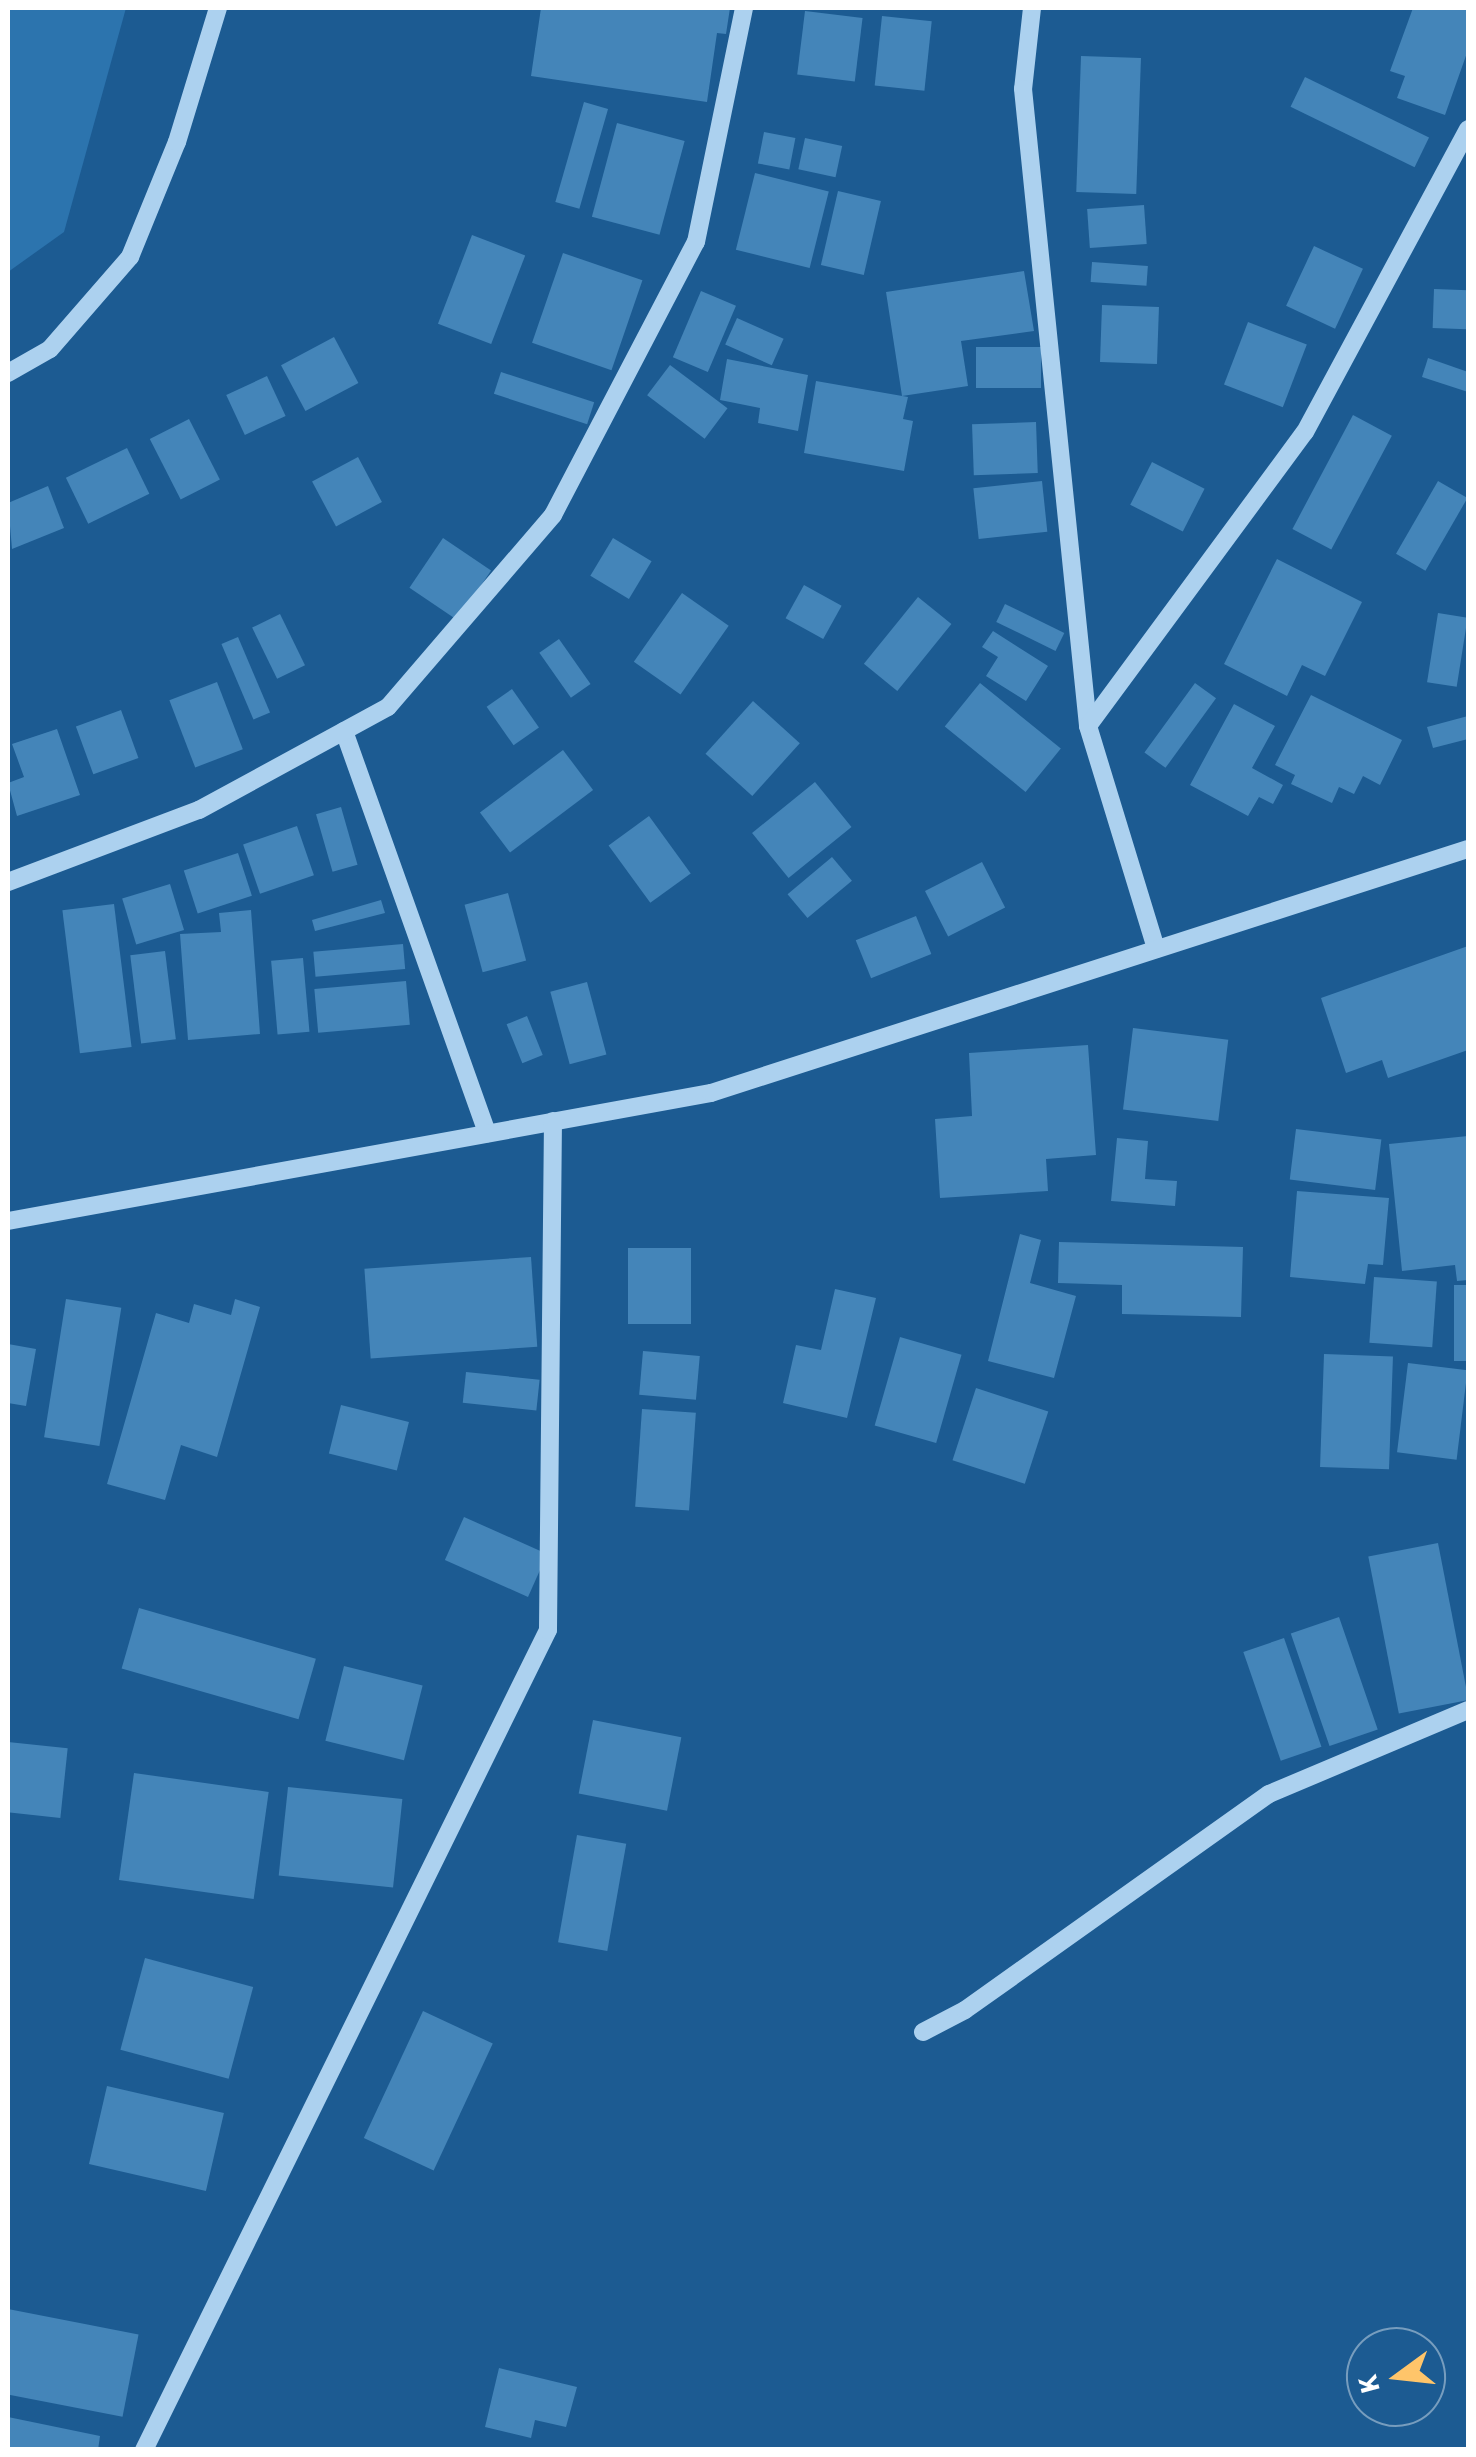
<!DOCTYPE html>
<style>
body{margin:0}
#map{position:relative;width:1476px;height:2457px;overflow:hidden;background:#1c5b92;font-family:"Source Sans 3",sans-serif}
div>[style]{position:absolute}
.green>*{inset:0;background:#2c74ae}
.building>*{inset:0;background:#4485b9;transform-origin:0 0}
.minor>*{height:18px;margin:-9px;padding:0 9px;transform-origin:9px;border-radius:9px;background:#acd1ef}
span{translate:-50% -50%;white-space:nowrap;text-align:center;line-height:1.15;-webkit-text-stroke:10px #1c5b92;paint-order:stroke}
.frame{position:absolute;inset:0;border:10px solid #fff;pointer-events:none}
.north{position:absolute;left:1346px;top:2327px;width:100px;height:100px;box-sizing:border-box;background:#1c5b92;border:2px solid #779dbe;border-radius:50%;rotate:255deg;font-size:28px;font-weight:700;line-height:40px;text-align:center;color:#fff}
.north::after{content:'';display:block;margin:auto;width:35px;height:45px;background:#ffc56a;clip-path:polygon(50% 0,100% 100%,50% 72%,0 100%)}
</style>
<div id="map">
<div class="green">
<i style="clip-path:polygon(8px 8px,126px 8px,64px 232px,8px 272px)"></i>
</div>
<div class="building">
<i style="clip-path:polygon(541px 8px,730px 8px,726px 34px,717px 33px,707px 102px,531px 76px)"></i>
<i style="clip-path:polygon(1413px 8px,1468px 8px,1468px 50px,1445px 115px,1397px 98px,1405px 76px,1390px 71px)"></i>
<i style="left:805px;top:11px;width:58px;height:64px;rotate:7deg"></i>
<i style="left:882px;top:16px;width:50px;height:70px;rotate:6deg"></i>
<i style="left:1081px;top:56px;width:60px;height:136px;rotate:2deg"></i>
<i style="left:1305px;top:77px;width:138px;height:33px;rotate:26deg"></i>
<i style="left:584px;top:102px;width:25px;height:104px;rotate:16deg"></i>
<i style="left:617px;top:123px;width:70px;height:97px;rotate:15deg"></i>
<i style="left:764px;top:132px;width:32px;height:32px;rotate:11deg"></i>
<i style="left:805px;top:138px;width:38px;height:32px;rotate:12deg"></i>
<i style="left:755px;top:173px;width:76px;height:79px;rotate:14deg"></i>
<i style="left:838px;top:191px;width:44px;height:76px;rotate:13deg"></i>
<i style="left:1144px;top:205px;width:39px;height:57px;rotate:86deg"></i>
<i style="left:472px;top:235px;width:57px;height:95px;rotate:21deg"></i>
<i style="left:1314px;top:246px;width:54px;height:66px;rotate:25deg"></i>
<i style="left:563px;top:253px;width:84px;height:95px;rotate:19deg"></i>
<i style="left:1092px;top:262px;width:56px;height:20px;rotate:4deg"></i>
<i style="clip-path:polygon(1024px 271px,1034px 331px,961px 341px,968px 386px,902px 396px,886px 292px)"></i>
<i style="left:1434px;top:289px;width:34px;height:39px;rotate:2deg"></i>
<i style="left:701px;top:291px;width:38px;height:72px;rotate:23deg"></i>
<i style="left:1102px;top:305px;width:57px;height:57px;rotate:2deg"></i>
<i style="left:737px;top:318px;width:51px;height:29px;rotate:24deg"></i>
<i style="left:1248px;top:322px;width:63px;height:67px;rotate:21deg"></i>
<i style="left:334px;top:337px;width:52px;height:60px;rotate:62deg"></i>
<i style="left:1041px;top:347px;width:41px;height:65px;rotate:90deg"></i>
<i style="clip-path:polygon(1428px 358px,1468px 372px,1468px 392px,1422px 377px)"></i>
<i style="clip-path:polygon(727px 359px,808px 375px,798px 431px,758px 423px,760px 408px,720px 400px)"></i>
<i style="left:670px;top:365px;width:72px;height:38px;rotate:37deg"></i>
<i style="left:501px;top:372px;width:98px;height:23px;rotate:18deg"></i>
<i style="left:267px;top:376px;width:44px;height:45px;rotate:65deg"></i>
<i style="clip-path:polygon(816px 381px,908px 397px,903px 419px,913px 421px,904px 471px,804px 453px)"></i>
<i style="left:1353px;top:415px;width:44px;height:129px;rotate:28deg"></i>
<i style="left:189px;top:419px;width:68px;height:44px;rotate:63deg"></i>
<i style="left:1036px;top:422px;width:51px;height:64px;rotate:88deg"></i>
<i style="left:127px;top:448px;width:51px;height:68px;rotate:64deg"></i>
<i style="left:358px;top:457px;width:51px;height:52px;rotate:62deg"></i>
<i style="left:1152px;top:462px;width:59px;height:48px;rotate:27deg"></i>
<i style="left:1042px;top:481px;width:51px;height:69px;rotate:84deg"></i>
<i style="left:1438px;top:481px;width:34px;height:84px;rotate:30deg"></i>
<i style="clip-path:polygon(48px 486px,64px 528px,12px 549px,8px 503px)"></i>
<i style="left:443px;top:538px;width:58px;height:60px;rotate:34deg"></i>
<i style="left:613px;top:538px;width:45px;height:44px;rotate:31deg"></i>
<i style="clip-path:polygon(1277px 559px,1362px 602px,1325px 676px,1302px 665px,1287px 696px,1224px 664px)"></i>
<i style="left:804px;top:585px;width:43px;height:38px;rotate:29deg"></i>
<i style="left:682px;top:593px;width:57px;height:84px;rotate:35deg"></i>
<i style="left:918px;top:597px;width:43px;height:86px;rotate:39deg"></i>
<i style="left:1005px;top:604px;width:66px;height:20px;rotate:26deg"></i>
<i style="left:1438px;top:613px;width:30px;height:70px;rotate:9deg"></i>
<i style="left:280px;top:614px;width:57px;height:31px;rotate:64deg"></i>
<i style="clip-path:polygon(993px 631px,1048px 666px,1026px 701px,986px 676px,998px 657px,982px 647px)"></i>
<i style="left:238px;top:637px;width:82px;height:18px;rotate:67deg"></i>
<i style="left:559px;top:639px;width:55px;height:24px;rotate:55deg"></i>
<i style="left:217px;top:682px;width:72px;height:51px;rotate:69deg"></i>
<i style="left:980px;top:683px;width:104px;height:56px;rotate:39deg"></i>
<i style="left:1195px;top:683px;width:26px;height:86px;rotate:36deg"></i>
<i style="left:512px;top:689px;width:47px;height:31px;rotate:55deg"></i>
<i style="clip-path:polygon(1311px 695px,1402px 740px,1380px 785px,1363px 776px,1354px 794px,1339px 787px,1332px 803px,1291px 784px,1295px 775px,1275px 765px)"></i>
<i style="left:753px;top:701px;width:63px;height:71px;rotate:42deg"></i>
<i style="clip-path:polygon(1234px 704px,1275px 726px,1252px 768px,1283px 785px,1273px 804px,1259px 797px,1248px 816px,1190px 785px)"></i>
<i style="left:121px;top:710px;width:51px;height:48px;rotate:70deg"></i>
<i style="clip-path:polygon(1468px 716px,1468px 739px,1433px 748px,1427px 727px)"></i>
<i style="clip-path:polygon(57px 729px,80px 795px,17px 816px,8px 783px,24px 777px,12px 744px)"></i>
<i style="left:563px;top:750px;width:50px;height:104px;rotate:53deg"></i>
<i style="left:815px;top:782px;width:58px;height:81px;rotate:51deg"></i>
<i style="left:341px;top:807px;width:60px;height:26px;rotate:74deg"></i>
<i style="left:649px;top:816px;width:71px;height:50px;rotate:54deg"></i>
<i style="left:297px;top:826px;width:52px;height:57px;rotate:71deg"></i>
<i style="left:238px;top:853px;width:45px;height:57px;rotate:72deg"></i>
<i style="left:832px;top:857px;width:31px;height:58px;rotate:50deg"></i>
<i style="left:982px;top:862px;width:51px;height:64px;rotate:63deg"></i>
<i style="left:170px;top:884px;width:48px;height:50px;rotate:73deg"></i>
<i style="left:508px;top:893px;width:70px;height:45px;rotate:75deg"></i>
<i style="clip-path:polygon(381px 900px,385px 913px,315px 931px,312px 920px)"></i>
<i style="left:114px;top:904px;width:144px;height:52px;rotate:83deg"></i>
<i style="clip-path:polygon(251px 910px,260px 1034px,188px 1040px,180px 934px,221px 932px,219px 913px)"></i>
<i style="left:916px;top:916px;width:41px;height:65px;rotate:68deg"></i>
<i style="left:403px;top:944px;width:25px;height:90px;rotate:85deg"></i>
<i style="clip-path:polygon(1468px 946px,1468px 1050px,1388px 1078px,1382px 1060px,1346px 1073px,1321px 998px)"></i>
<i style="left:165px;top:951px;width:89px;height:35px;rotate:83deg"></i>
<i style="left:303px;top:958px;width:74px;height:32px;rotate:85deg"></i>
<i style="left:406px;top:981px;width:44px;height:92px;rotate:85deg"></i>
<i style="left:587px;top:982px;width:75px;height:38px;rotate:75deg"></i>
<i style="left:527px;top:1016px;width:42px;height:22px;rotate:68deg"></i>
<i style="left:1133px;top:1028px;width:96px;height:82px;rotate:7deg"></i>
<i style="clip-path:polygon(1088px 1045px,1096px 1155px,1046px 1159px,1048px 1191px,940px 1198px,935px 1119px,972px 1116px,969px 1053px)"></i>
<i style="left:1296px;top:1129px;width:86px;height:51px;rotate:7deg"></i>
<i style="clip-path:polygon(1468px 1136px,1468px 1280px,1457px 1281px,1455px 1265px,1402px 1271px,1389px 1144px)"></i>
<i style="clip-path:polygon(1117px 1138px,1148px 1141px,1145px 1179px,1177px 1181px,1175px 1206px,1111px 1201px)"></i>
<i style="clip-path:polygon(1297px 1191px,1389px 1198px,1383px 1265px,1368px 1264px,1365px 1284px,1290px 1277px)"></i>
<i style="clip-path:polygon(1020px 1234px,1041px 1240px,1030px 1283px,1076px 1296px,1054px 1378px,988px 1361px)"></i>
<i style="clip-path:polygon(1059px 1242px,1243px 1247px,1241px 1317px,1122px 1314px,1122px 1285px,1058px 1283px)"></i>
<i style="left:628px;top:1248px;width:63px;height:76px"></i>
<i style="left:531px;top:1257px;width:90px;height:167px;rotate:86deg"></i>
<i style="left:1374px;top:1277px;width:63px;height:66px;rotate:4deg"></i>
<i style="left:1454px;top:1285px;width:14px;height:76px"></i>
<i style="clip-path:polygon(835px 1289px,876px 1298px,847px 1418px,783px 1403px,796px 1345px,821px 1350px)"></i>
<i style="left:66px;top:1299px;width:56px;height:140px;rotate:9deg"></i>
<i style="clip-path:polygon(235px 1299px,260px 1307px,217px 1457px,181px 1445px,165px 1500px,107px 1484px,156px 1313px,189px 1323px,194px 1304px,231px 1315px)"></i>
<i style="left:900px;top:1337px;width:64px;height:92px;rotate:16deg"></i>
<i style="clip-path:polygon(8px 1344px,36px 1349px,26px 1406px,8px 1403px)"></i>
<i style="left:643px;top:1351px;width:57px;height:44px;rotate:5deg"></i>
<i style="left:1324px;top:1354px;width:69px;height:113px;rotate:2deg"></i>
<i style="left:1408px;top:1363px;width:60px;height:90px;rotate:7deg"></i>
<i style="left:466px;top:1372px;width:74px;height:31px;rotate:6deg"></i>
<i style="left:976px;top:1388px;width:76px;height:76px;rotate:18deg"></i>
<i style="left:341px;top:1405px;width:70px;height:50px;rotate:14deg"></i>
<i style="left:642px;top:1409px;width:54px;height:98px;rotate:4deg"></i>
<i style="left:464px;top:1517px;width:91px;height:47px;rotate:24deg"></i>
<i style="left:1438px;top:1543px;width:160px;height:71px;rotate:79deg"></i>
<i style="left:139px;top:1608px;width:184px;height:63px;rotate:16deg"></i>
<i style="left:1339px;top:1617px;width:119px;height:51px;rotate:71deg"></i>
<i style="left:1284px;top:1638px;width:115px;height:43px;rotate:71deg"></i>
<i style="left:344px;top:1666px;width:81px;height:77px;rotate:14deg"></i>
<i style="left:593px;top:1720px;width:90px;height:75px;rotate:11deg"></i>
<i style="left:8px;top:1742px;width:60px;height:70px;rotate:6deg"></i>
<i style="left:134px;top:1773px;width:136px;height:108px;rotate:8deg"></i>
<i style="left:288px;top:1787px;width:115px;height:89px;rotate:6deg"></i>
<i style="left:577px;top:1835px;width:50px;height:109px;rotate:10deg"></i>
<i style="left:145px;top:1958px;width:112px;height:95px;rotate:15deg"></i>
<i style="left:423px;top:2011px;width:77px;height:140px;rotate:25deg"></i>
<i style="left:107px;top:2086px;width:120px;height:80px;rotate:13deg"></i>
<i style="left:8px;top:2309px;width:133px;height:84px;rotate:11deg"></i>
<i style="clip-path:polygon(499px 2368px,577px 2387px,566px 2427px,535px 2420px,531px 2438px,485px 2427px)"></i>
<i style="clip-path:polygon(8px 2417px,100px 2436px,98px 2450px,8px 2450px)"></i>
</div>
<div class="minor">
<i style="left:1032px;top:8px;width:81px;rotate:96.3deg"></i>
<i style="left:1023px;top:89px;width:640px;rotate:84.17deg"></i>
<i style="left:1088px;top:726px;width:233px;rotate:73deg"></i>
<i style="left:8px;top:373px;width:48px;rotate:-29.7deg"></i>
<i style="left:50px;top:349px;width:122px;rotate:-49deg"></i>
<i style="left:130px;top:257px;width:124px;rotate:-67.8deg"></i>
<i style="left:177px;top:142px;width:140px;rotate:-73deg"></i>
<i style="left:1088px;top:726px;width:365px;rotate:-53.6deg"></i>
<i style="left:1305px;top:432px;width:344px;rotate:-61.7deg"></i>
<i style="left:344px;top:731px;width:427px;rotate:70.4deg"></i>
<i style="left:8px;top:882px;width:204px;rotate:-20.7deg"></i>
<i style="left:199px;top:810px;width:215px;rotate:-28.6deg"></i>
<i style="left:388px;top:707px;width:253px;rotate:-49.3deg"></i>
<i style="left:553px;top:515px;width:308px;rotate:-62.4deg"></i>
<i style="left:696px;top:242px;width:239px;rotate:-78.4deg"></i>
<i style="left:8px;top:1221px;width:715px;rotate:-10.32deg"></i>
<i style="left:711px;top:1093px;width:795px;rotate:-17.87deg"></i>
<i style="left:923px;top:2032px;width:47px;rotate:-27.6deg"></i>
<i style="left:965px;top:2010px;width:373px;rotate:-35.4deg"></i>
<i style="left:1269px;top:1794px;width:216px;rotate:-22.9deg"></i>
<i style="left:144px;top:2450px;width:914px;rotate:-63.77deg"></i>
<i style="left:548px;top:1630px;width:509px;rotate:-89.44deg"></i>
</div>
<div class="frame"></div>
<div class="north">K</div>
</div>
